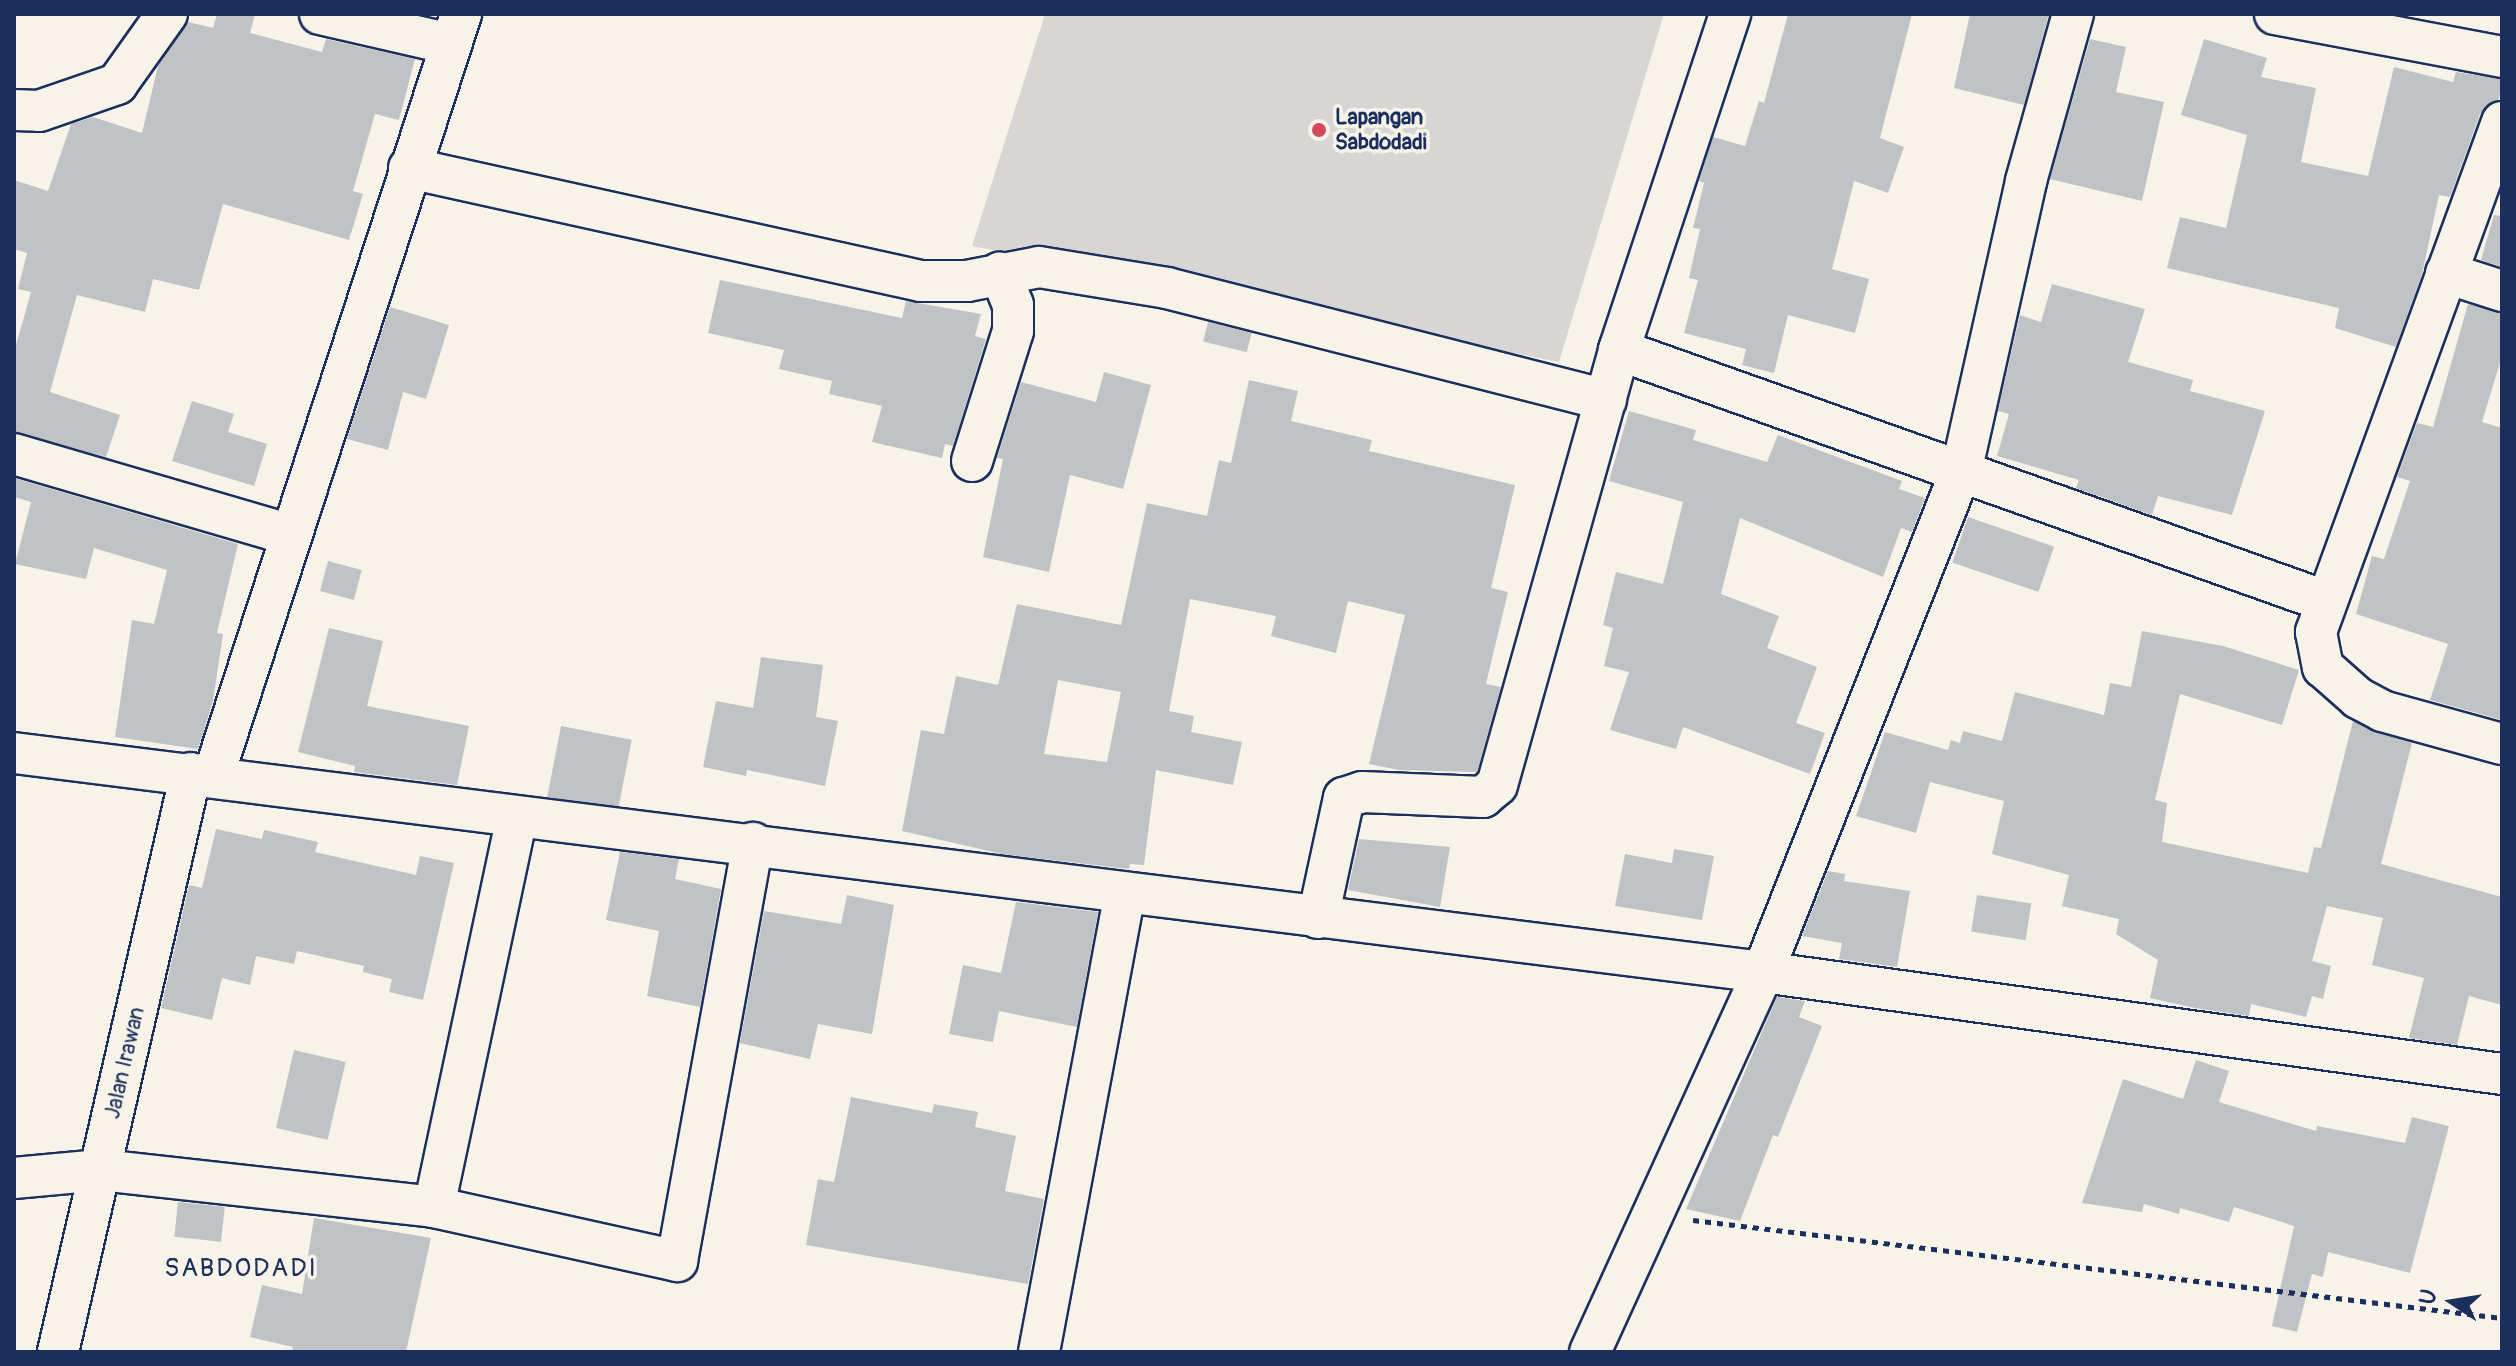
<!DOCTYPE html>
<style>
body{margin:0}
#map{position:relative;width:2516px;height:1366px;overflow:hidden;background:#f7f3e8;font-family:Pangolin,sans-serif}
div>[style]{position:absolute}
.green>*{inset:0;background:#d7d6d4}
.building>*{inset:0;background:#c0c3c5;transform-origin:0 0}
.path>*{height:5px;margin-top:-2.5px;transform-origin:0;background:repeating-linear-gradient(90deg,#1b2f5e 0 6px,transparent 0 12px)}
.roads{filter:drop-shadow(2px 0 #1b2f5e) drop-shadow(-2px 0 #1b2f5e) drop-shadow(0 2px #1b2f5e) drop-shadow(0 -2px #1b2f5e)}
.minor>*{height:40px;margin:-20px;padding:0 20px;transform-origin:20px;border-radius:20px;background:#f7f3e8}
.dots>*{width:22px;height:22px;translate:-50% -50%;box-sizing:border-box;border:4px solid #f7f3e8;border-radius:50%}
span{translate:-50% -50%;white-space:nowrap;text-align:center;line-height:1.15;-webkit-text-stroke:7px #f7f3e8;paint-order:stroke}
.poi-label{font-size:22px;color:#1b2f5e;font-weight:700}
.left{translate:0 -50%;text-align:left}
.street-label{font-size:22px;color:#1b2f5e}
.quarter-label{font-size:26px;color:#1b2f5e;letter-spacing:2px}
.frame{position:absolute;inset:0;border:16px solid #1b2f5e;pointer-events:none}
.north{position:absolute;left:2412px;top:1262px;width:80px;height:80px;-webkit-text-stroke:6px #f7f3e8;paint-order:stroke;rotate:282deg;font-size:22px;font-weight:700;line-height:32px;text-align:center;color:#1b2f5e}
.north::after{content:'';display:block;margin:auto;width:28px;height:36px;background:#1b2f5e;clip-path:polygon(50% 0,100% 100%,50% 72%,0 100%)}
</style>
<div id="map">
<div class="green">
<i style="clip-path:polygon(1045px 14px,1664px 14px,1559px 362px,972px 246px)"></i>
</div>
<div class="building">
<i style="clip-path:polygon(217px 14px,255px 14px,250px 33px,322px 52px,326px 39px,415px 59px,399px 120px,375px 114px,353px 191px,363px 194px,349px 240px,223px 204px,199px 290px,153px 279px,145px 312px,77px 295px,50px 392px,120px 415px,106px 457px,14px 432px,14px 352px,31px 292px,18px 289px,27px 253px,14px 249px,14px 180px,48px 191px,71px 124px,93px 117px,142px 133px,158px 66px,188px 22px,213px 28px)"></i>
<i style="clip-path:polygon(1788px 14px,1912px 14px,1880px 138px,1904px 147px,1888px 193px,1854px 181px,1832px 269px,1869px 279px,1855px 333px,1788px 315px,1774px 373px,1742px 365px,1746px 349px,1684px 333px,1698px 280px,1689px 278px,1700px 229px,1693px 228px,1704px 183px,1699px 181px,1713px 137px,1745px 146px,1759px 101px,1764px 103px)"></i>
<i style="clip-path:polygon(1970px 14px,2049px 14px,2024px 105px,1954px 88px)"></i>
<i style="clip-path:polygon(2090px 39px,2126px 47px,2116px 92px,2164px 102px,2142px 201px,2050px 179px)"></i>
<i style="clip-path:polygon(2204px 39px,2267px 58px,2261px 77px,2316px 88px,2301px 162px,2368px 176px,2394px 67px,2453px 82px,2456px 72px,2502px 79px,2499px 99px,2480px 114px,2450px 197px,2439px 195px,2422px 274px,2396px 347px,2335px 328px,2339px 308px,2167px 268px,2180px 217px,2226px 228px,2247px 135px,2181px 115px)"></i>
<i style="clip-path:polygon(2494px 215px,2502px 216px,2502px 267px,2481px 260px)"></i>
<i style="clip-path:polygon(720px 280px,902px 318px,906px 301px,981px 314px,975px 336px,986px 339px,953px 446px,945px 444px,942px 458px,872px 442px,882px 406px,829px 394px,832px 381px,779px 369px,784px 350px,708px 333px)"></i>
<i style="clip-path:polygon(2052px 284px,2145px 309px,2128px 362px,2193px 380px,2190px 391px,2265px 411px,2232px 515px,2158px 496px,2152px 515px,2076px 488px,2079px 480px,1997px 456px,2009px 414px,1998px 411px,2020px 315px,2041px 322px)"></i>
<i style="clip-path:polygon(2468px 304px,2502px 313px,2502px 356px,2482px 422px,2502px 428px,2502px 720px,2430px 700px,2448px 644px,2356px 614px,2372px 556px,2384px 559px,2410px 481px,2397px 477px,2417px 423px,2433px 427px)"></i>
<i style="clip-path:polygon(390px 307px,449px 325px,426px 399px,403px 392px,388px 450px,347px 439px)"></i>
<i style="left:1208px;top:322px;width:45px;height:20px;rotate:14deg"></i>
<i style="clip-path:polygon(1104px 372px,1151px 385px,1123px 489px,1070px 475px,1049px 572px,983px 557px,1003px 459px,997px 458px,1021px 382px,1096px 402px)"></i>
<i style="clip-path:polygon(evenodd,1249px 380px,1298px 391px,1291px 421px,1372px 440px,1369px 451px,1515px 485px,1491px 588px,1508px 592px,1486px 684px,1501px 687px,1477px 772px,1399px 770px,1369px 764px,1405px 615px,1348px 601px,1336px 653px,1271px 636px,1276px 616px,1190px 599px,1169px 711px,1194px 716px,1191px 732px,1242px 742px,1233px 785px,1156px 770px,1144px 865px,1130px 864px,1129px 869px,1002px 854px,902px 831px,921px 730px,944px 734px,956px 676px,998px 685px,1017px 604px,1121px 625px,1147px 503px,1207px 516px,1219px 460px,1231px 463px,1249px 380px,1058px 680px,1121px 692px,1107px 762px,1044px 754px,1058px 680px)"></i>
<i style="clip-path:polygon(192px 401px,234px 414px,228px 432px,267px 444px,254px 486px,172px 461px)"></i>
<i style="clip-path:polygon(1629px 411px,1696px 430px,1693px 440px,1767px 462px,1778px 435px,1902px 481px,1899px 489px,1925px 498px,1912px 532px,1901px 528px,1883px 577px,1740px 518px,1721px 594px,1779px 616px,1767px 648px,1817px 667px,1796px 723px,1825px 733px,1810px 774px,1683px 727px,1676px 749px,1610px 730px,1629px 672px,1604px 666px,1613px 628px,1603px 625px,1616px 572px,1663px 584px,1683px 502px,1609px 481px)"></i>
<i style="clip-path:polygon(14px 478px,238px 544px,217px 633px,223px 634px,213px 701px,198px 749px,115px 737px,132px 620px,154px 624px,167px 570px,94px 548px,86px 579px,15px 564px,31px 502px,14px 497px)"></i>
<i style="left:1968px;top:517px;width:91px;height:48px;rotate:19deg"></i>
<i style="left:328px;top:561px;width:35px;height:31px;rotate:15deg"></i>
<i style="clip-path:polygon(329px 628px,383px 641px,367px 706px,469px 726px,457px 785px,354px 772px,355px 766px,298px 752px)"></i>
<i style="clip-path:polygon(2142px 631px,2223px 646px,2299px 670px,2282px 725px,2180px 694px,2155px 800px,2167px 803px,2162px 842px,2308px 873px,2314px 847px,2321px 848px,2353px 721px,2412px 743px,2381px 864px,2502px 897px,2502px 1005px,2469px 996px,2457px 1045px,2409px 1038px,2424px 978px,2372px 965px,2383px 918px,2327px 906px,2312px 961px,2331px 966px,2323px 999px,2312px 996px,2306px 1017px,2251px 1004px,2249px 1016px,2195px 1008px,2150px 998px,2158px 960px,2116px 934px,2119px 919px,2062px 906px,2069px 875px,1992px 854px,2004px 801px,1930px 782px,1916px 833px,1856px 816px,1885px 732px,1948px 750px,1951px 740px,1960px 743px,1963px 731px,2002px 741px,2015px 692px,2104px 715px,2110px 683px,2131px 687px)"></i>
<i style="clip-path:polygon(761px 657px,823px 665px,816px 717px,838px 721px,825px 786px,747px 770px,746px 776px,703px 767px,716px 701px,753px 708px)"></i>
<i style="left:561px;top:726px;width:72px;height:72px;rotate:11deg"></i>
<i style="clip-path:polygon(216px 829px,262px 839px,264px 830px,318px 842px,315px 852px,416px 875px,420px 856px,454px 863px,423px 1000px,389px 992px,392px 979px,363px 972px,364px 966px,297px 951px,294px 964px,256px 956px,250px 985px,222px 978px,212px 1020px,161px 1008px,189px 885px,202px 888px)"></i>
<i style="clip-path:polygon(1359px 839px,1450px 847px,1440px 907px,1348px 890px)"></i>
<i style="clip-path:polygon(1674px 849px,1714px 856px,1702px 920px,1615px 906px,1625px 854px,1672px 863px)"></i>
<i style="clip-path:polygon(620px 852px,679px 859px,675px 879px,721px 889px,700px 1007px,647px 996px,659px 931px,606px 920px)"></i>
<i style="clip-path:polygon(1828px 871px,1845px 874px,1844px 881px,1910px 891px,1897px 967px,1839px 959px,1842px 943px,1802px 936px)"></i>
<i style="clip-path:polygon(847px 895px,894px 905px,872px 1034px,818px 1024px,810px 1059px,740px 1043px,764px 911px,841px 924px)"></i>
<i style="left:1977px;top:895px;width:55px;height:37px;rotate:9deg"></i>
<i style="clip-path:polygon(1016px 902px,1098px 912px,1077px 1027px,999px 1011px,993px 1042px,949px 1034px,963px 965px,1001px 973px)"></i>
<i style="clip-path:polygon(1777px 997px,1805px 1001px,1799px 1017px,1822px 1026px,1778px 1137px,1773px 1135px,1740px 1221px,1686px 1209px)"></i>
<i style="left:294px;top:1050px;width:53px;height:80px;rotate:13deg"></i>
<i style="clip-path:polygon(2196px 1060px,2229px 1071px,2219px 1102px,2316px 1131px,2317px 1126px,2405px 1143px,2412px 1117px,2449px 1126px,2410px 1273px,2328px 1252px,2323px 1277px,2312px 1274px,2297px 1332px,2272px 1326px,2294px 1226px,2234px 1207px,2229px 1222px,2180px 1208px,2179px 1214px,2144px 1204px,2142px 1212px,2082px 1203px,2123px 1079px,2183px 1099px)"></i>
<i style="clip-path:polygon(851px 1097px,932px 1113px,934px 1104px,978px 1112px,975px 1127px,1016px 1136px,1005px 1191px,1044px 1199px,1028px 1284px,806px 1245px,818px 1179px,834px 1182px)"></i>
<i style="left:178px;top:1202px;width:47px;height:35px;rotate:6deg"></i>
<i style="clip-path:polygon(314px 1218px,431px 1238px,406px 1352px,292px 1352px,293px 1347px,250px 1337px,262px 1285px,302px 1294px)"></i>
</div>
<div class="path">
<i style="left:1693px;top:1220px;width:815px;rotate:6.91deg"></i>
</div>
<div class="roads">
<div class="minor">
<i style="left:320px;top:14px;width:134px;rotate:12.9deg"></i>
<i style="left:2275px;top:14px;width:231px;rotate:10.7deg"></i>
<i style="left:14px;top:110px;width:25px;rotate:2deg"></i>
<i style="left:39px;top:111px;width:83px;rotate:-19.1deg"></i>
<i style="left:117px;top:84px;width:86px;rotate:-54.5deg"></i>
<i style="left:2502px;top:122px;width:543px;rotate:110.04deg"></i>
<i style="left:2316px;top:632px;width:36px;rotate:79deg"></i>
<i style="left:2323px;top:667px;width:47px;rotate:41.5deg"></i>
<i style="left:2358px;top:698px;width:27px;rotate:28deg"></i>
<i style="left:2382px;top:711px;width:124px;rotate:15.4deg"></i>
<i style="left:409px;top:168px;width:524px;rotate:12.45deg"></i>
<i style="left:921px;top:281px;width:46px"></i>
<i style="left:967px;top:281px;width:73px;rotate:-11deg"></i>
<i style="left:1039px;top:267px;width:130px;rotate:9.3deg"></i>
<i style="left:1167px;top:288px;width:453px;rotate:14.3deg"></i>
<i style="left:2446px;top:273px;width:59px;rotate:17.8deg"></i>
<i style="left:1619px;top:350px;width:749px;rotate:19.57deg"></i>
<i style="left:14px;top:454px;width:289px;rotate:16.3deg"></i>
<i style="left:972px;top:461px;width:136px;rotate:-72.5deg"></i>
<i style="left:1013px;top:331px;width:26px;rotate:-90deg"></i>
<i style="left:1013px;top:305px;width:35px;rotate:-112deg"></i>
<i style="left:14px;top:753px;width:1763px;rotate:7.14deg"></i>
<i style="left:1763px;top:972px;width:746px;rotate:7.86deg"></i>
<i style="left:213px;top:777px;width:802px;rotate:-71.99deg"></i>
<i style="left:1318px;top:918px;width:123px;rotate:-77.8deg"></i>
<i style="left:1344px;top:798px;width:19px;rotate:-18deg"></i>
<i style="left:1362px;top:792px;width:121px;rotate:2.4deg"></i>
<i style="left:1483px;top:797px;width:18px;rotate:-41deg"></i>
<i style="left:1497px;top:785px;width:452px;rotate:-74.3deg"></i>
<i style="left:1619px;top:350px;width:354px;rotate:-71.7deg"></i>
<i style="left:14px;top:1178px;width:87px;rotate:-5.3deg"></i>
<i style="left:101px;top:1170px;width:335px;rotate:6.3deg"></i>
<i style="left:434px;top:1207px;width:249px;rotate:12.5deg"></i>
<i style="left:677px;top:1261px;width:425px;rotate:-79.7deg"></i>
<i style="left:434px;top:1207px;width:398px;rotate:-78deg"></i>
<i style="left:58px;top:1352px;width:594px;rotate:-77.06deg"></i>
<i style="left:1039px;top:1352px;width:467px;rotate:-79.4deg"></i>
<i style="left:1590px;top:1352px;width:418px;rotate:-65.5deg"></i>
<i style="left:1763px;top:972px;width:542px;rotate:-68.45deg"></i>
<i style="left:1962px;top:468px;width:294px;rotate:-77.4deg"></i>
<i style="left:2026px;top:181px;width:173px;rotate:-74.3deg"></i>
</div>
</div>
<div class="dots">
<i style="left:1319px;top:130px;background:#d1495b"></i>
</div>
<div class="poi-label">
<span class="left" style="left:1335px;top:130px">Lapangan<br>Sabdodadi</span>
</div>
<div class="street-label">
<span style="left:125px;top:1063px;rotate:-77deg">Jalan Irawan</span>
</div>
<div class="quarter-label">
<span style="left:241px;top:1269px">SABDODADI</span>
</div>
<div class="frame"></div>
<div class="north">U</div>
</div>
